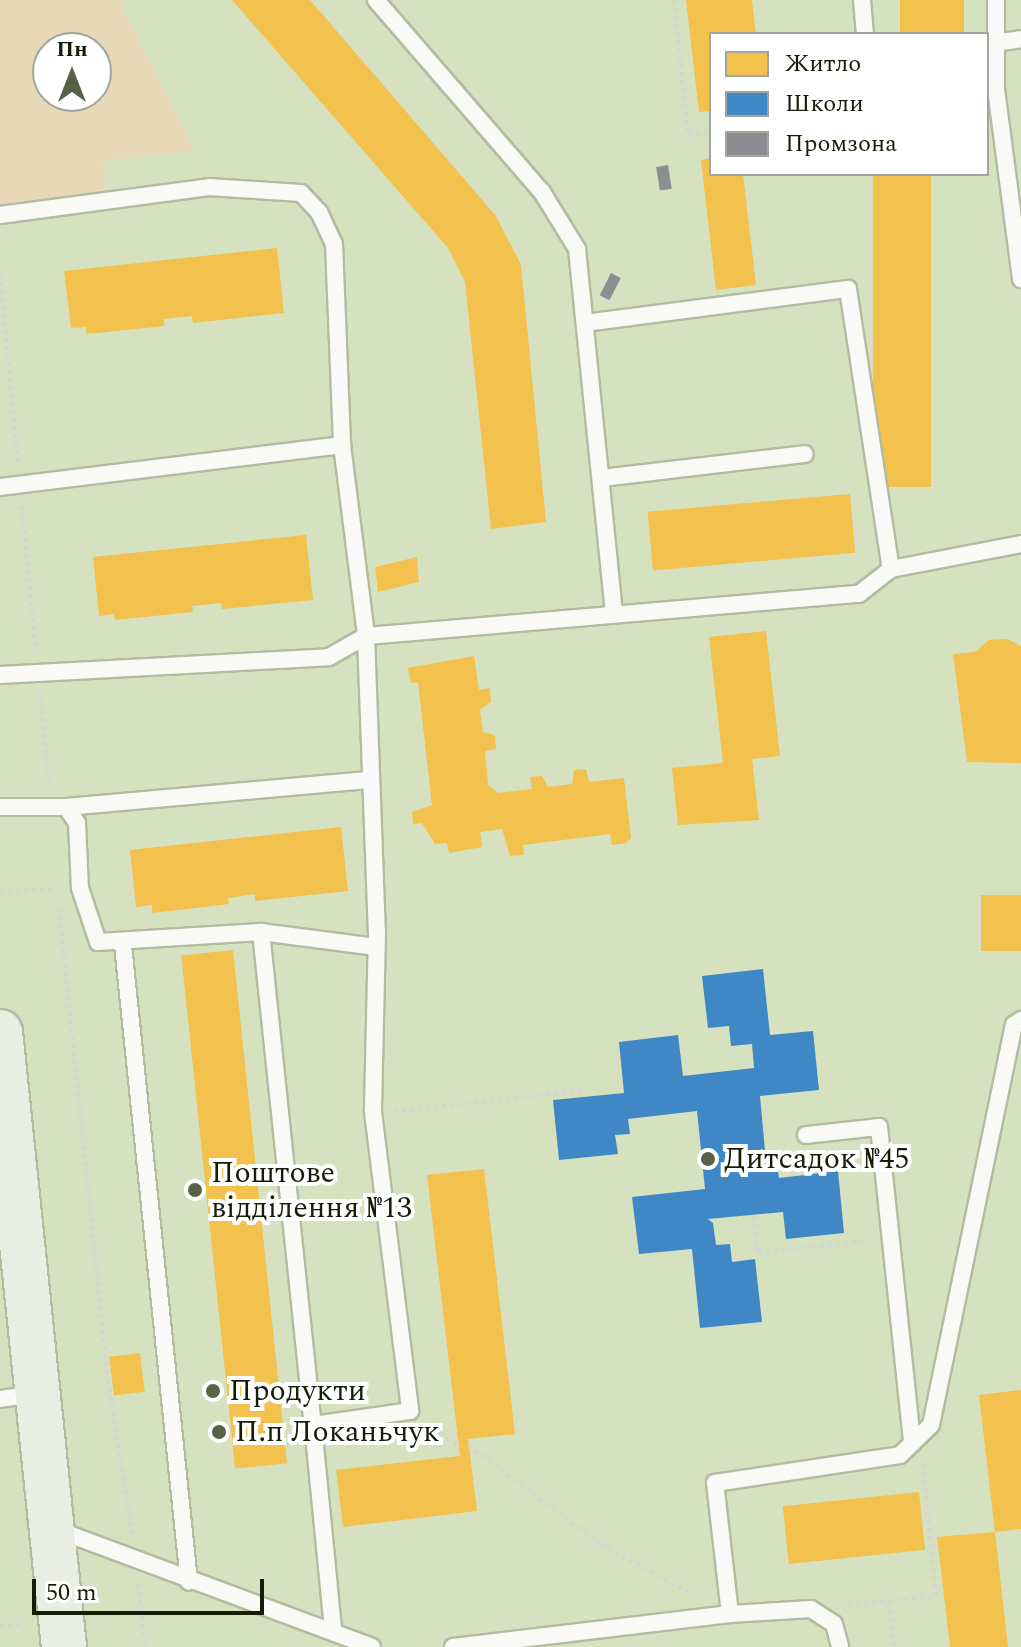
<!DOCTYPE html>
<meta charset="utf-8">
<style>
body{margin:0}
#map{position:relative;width:1021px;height:1647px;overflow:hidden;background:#d6e1c0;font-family:Spectral,serif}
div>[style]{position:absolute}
.green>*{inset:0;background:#e7d8b7}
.homes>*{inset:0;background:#f2c14e;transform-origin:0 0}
.schools>*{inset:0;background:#3f88c5}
.industry>*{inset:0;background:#8d8d92;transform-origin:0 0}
.path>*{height:5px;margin-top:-2.5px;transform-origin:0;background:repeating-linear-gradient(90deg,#d5d8ce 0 4px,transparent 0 8px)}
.roads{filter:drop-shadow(2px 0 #b3bba1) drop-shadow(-2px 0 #b3bba1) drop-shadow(0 2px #b3bba1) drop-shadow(0 -2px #b3bba1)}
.service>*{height:16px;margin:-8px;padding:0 8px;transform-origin:8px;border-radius:8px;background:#f9faf6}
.primary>*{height:44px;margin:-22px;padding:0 22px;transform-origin:22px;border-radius:22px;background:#eaede2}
.dots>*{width:22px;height:22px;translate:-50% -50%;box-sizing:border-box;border:4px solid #fff;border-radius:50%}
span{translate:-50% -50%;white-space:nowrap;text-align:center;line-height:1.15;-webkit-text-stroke:8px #fff;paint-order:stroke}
.poi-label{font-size:30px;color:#161d06}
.left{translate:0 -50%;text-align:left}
.legend{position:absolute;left:709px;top:32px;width:280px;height:144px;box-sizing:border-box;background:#fff;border:2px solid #a2a59b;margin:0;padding:10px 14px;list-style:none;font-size:24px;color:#161d06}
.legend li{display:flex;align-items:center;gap:16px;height:40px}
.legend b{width:40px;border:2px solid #a2a59b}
.north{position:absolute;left:32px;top:32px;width:80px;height:80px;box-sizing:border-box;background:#fff;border:2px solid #a2a59b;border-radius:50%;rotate:0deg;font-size:22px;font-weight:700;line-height:32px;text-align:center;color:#161d06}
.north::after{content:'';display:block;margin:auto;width:28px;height:36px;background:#596247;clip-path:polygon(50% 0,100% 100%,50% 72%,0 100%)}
.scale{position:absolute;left:32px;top:1579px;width:232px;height:36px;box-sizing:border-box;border:4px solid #161d06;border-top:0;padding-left:10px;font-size:24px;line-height:28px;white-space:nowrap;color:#161d06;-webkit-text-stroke:6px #fff;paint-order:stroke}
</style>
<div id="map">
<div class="green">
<i style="clip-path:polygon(evenodd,0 0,118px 0,195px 151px,103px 160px,104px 193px,0 206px,0 0,48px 48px,96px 48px,96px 96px,48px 96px,48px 48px)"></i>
</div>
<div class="homes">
<i style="clip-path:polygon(232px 0,310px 0,496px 216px,521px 265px,546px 522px,491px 529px,465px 282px,448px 248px)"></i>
<i style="clip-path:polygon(686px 0,752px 0,756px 34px,711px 34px,711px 111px,699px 112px)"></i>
<i style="left:900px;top:0;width:64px;height:34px"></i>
<i style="clip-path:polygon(711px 158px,711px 174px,743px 174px,756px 285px,716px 290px,701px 160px)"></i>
<i style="left:873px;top:174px;width:58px;height:313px"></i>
<i style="clip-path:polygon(277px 248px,284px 313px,193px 323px,192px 316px,164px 319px,164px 326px,87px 334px,86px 327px,71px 328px,64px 271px)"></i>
<i style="left:850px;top:494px;width:59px;height:203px;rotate:85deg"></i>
<i style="clip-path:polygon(306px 535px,313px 600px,222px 609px,221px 603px,192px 606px,193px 612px,115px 620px,114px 614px,99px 616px,93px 557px)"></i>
<i style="clip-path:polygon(417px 557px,419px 582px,378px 592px,375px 567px)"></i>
<i style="clip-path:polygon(766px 631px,780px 756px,752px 759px,759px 820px,678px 825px,672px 768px,723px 763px,709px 637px)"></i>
<i style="clip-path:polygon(1007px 639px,1021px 646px,1021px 763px,967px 762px,953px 654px,975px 652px,989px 640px)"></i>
<i style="clip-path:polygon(474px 656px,479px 690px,490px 688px,491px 702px,480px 710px,483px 732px,495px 735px,496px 749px,485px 751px,488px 785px,498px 793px,532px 789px,530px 777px,542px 776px,548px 787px,572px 784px,574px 770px,586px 769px,589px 782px,624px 778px,631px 838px,626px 843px,612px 845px,610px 834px,523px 845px,524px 855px,510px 856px,502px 829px,480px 832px,482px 847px,449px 853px,447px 843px,435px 844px,422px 823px,413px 824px,412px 812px,432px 805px,418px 682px,411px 683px,408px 668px)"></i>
<i style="clip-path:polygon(341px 827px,348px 891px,255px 901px,255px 894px,228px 898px,229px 904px,152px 913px,152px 905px,136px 907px,130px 850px)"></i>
<i style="left:1021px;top:895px;width:56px;height:40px;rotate:90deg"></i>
<i style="left:233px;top:950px;width:516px;height:52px;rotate:84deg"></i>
<i style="clip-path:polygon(484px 1169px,515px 1434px,468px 1439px,477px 1511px,343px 1527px,336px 1470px,460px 1456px,427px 1175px)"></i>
<i style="left:140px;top:1353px;width:39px;height:31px;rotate:83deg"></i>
<i style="clip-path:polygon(1021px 1390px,1021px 1529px,995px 1532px,1008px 1647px,950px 1647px,937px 1537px,995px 1532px,979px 1395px)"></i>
<i style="left:919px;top:1492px;width:58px;height:137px;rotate:84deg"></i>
</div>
<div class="schools">
<i style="clip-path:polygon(763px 969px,770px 1035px,813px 1031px,819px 1090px,760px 1096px,765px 1151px,775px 1150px,779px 1178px,838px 1171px,844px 1233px,786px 1239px,783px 1212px,708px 1219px,713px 1223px,716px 1245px,730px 1244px,732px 1262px,755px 1259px,762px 1322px,700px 1328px,692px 1249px,639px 1254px,632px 1197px,705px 1189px,697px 1111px,628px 1119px,630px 1134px,615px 1135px,618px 1154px,559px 1160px,553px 1100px,624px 1093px,619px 1042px,678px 1035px,683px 1076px,754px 1068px,752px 1044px,731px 1046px,729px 1026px,708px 1028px,702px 976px)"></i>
</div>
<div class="industry">
<i style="left:668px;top:165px;width:24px;height:12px;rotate:81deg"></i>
<i style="left:611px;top:273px;width:11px;height:25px;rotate:27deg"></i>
</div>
<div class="path">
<i style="left:674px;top:0;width:135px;rotate:84deg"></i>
<i style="left:688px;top:134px;width:23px;rotate:-7deg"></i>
<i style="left:0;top:274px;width:191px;rotate:84.6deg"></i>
<i style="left:22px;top:506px;width:146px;rotate:84.5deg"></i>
<i style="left:40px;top:693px;width:94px;rotate:84.5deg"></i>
<i style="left:0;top:891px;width:57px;rotate:-2deg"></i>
<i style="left:59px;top:908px;width:475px;rotate:84.1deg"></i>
<i style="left:108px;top:1380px;width:156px;rotate:81.1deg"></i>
<i style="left:394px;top:1111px;width:188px;rotate:-6.4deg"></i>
<i style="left:754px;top:1215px;width:37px;rotate:85deg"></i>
<i style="left:757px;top:1252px;width:114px;rotate:-6.1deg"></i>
<i style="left:427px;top:1424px;width:39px;rotate:35deg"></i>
<i style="left:469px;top:1445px;width:165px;rotate:36.9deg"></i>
<i style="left:601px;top:1544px;width:106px;rotate:28.7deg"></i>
<i style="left:138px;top:1584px;width:63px;rotate:83.7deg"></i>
<i style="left:889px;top:1601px;width:46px;rotate:83.8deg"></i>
<i style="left:848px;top:1605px;width:89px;rotate:-6.5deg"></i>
<i style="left:936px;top:1595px;width:134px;rotate:-95.6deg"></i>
<i style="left:95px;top:1615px;width:47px;rotate:-8.7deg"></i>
<i style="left:0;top:1626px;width:25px;rotate:-7deg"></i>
</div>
<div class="roads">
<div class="service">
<i style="left:376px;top:0;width:254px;rotate:49.2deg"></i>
<i style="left:542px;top:192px;width:67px;rotate:58.4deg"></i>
<i style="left:577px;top:249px;width:367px;rotate:84.2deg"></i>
<i style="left:862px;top:0;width:34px;rotate:85deg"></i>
<i style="left:996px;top:0;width:89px;rotate:90deg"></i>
<i style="left:996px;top:89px;width:192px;rotate:82.5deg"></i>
<i style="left:987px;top:44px;width:34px;rotate:-8deg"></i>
<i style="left:0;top:215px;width:211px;rotate:-7.6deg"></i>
<i style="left:209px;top:187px;width:92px;rotate:3.7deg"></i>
<i style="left:301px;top:193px;width:26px;rotate:47deg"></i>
<i style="left:319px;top:212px;width:35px;rotate:65deg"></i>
<i style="left:334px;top:244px;width:201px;rotate:87.7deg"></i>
<i style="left:342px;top:445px;width:193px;rotate:82.8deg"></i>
<i style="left:366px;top:636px;width:296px;rotate:87.9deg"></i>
<i style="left:377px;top:932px;width:180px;rotate:91.3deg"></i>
<i style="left:373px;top:1112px;width:301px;rotate:82.9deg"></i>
<i style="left:410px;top:1411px;width:98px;rotate:171.8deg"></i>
<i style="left:313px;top:1425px;width:205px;rotate:84.4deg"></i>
<i style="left:585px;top:323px;width:265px;rotate:-7.4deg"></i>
<i style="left:848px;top:289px;width:283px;rotate:81.3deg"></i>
<i style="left:601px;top:478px;width:205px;rotate:-6.7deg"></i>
<i style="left:0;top:487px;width:345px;rotate:-7deg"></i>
<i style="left:0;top:675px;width:329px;rotate:-3.1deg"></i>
<i style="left:329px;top:657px;width:43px;rotate:-29.6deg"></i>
<i style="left:366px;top:636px;width:495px;rotate:-4.9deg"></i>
<i style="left:859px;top:594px;width:41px;rotate:-38deg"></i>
<i style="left:891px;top:569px;width:132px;rotate:-10.9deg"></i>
<i style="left:0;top:807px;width:66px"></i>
<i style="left:66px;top:807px;width:306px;rotate:-5.1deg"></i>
<i style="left:66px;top:807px;width:19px;rotate:55deg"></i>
<i style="left:77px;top:823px;width:65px;rotate:87.4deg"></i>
<i style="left:80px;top:888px;width:57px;rotate:71.6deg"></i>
<i style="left:98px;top:942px;width:163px;rotate:-3.5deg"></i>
<i style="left:261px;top:932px;width:496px;rotate:84deg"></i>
<i style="left:261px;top:932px;width:116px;rotate:7.4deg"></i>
<i style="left:123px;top:945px;width:640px;rotate:84.08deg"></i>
<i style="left:806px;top:1135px;width:73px;rotate:-6.3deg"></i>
<i style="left:879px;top:1127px;width:318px;rotate:84deg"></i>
<i style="left:0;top:1399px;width:35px;rotate:-8deg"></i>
<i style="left:55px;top:1529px;width:338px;rotate:20.4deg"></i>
<i style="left:730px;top:1614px;width:81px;rotate:-3.5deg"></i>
<i style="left:811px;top:1609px;width:27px;rotate:33deg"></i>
<i style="left:834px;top:1624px;width:24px;rotate:75deg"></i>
<i style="left:453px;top:1647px;width:279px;rotate:-6.8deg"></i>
<i style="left:730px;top:1614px;width:132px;rotate:-96.5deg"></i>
<i style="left:715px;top:1483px;width:187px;rotate:-8.6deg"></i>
<i style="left:900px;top:1455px;width:43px;rotate:-44.1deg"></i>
<i style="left:931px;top:1425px;width:409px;rotate:-78.3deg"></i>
<i style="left:1014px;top:1025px;width:9px;rotate:-36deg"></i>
</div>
<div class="primary">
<i style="left:0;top:1032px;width:618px;rotate:84.06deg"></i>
</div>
</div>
<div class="dots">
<i style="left:708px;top:1159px;background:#596247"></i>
<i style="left:195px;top:1190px;background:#596247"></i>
<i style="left:213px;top:1391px;background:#596247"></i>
<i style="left:219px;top:1432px;background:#596247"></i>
</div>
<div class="poi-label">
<span class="left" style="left:724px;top:1159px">Дитсадок №45</span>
<span class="left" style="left:211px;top:1190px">Поштове<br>відділення №13</span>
<span class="left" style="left:229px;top:1391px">Продукти</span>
<span class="left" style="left:235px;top:1432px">П.п Локаньчук</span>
</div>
<ul class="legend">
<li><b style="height:22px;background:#f2c14e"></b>Житло</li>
<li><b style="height:22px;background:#3f88c5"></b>Школи</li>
<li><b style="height:22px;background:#8d8d92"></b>Промзона</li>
</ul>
<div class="north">Пн</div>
<div class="scale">50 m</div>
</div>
